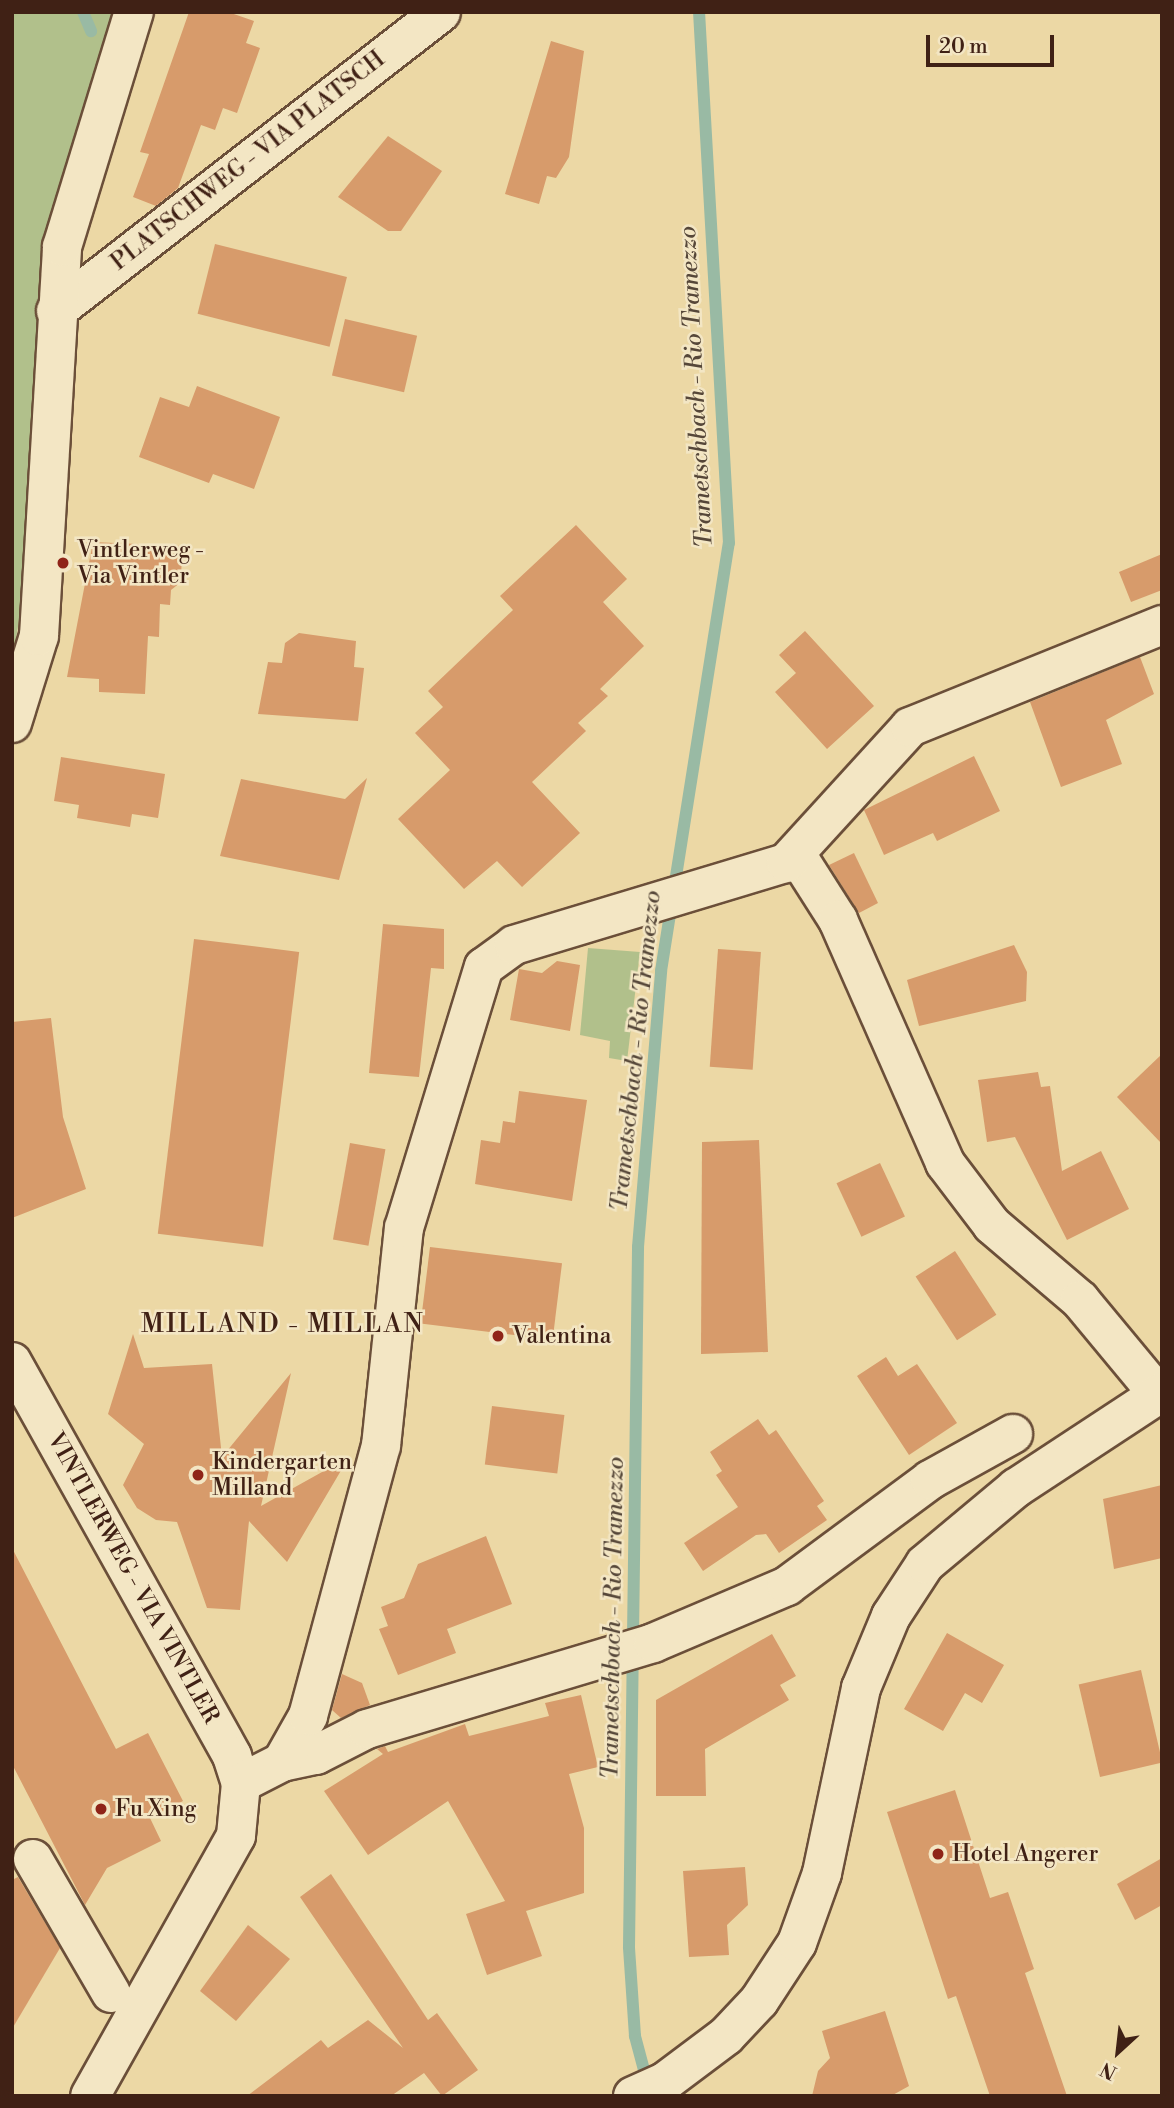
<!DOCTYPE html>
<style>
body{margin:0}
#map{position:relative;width:1174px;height:2108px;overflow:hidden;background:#ecd8a5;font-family:"Libre Bodoni",serif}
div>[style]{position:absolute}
.green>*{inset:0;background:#b1c08b}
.stream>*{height:12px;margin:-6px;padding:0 6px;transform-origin:6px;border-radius:6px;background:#99baa4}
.building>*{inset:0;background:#d79b6b;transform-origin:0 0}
.roads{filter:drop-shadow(2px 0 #6b4f39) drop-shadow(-2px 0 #6b4f39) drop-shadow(0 2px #6b4f39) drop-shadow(0 -2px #6b4f39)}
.street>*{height:38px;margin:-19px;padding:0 19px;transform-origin:19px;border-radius:19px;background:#f3e6c4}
.secondary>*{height:38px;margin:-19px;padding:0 19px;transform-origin:19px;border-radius:19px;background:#f3e6c4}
.dots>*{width:19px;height:19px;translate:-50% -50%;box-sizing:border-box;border:4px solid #f3e6c4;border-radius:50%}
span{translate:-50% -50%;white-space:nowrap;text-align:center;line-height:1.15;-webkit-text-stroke:5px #f3e6c4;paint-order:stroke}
.street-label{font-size:23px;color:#402115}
.poi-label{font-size:23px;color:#402115}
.left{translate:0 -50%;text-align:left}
.water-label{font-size:24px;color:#564739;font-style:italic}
.quarter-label{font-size:26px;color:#402115;letter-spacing:2px}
.frame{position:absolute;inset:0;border:14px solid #402115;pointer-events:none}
.north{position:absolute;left:1083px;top:2017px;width:70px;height:70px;-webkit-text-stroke:5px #f3e6c4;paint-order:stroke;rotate:207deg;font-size:19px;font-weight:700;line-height:28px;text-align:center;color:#402115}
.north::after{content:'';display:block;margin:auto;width:24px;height:32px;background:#402115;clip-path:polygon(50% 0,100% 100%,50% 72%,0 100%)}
.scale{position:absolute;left:926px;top:35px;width:128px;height:32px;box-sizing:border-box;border:4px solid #402115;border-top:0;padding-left:9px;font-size:21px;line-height:24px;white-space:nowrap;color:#402115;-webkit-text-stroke:5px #f3e6c4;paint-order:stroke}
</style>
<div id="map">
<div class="green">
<i style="clip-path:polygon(12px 12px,113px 12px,12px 665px)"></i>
<i style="clip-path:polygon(588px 948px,640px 952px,627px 1061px,609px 1058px,610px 1041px,580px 1035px)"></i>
</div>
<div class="stream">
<i style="left:83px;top:12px;width:21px;rotate:67deg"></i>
<i style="left:648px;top:2085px;width:51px;rotate:-104.9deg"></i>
<i style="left:635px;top:2036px;width:89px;rotate:-93.9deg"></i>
<i style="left:629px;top:1947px;width:700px;rotate:-89.26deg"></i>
<i style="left:638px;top:1247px;width:277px;rotate:-85.2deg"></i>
<i style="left:661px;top:971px;width:433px;rotate:-81deg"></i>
<i style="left:729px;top:543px;width:532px;rotate:-93.23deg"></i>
</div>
<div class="building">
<i style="clip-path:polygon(189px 12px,228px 12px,254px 21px,246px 43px,260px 48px,237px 113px,223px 108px,215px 130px,201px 125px,178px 188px,156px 206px,133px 197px,149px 154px,140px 152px)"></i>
<i style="clip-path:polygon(551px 41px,584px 51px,569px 157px,556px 178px,547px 176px,539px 204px,505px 194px)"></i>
<i style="clip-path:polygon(388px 136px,442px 171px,401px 231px,388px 231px,338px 197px)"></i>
<i style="left:215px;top:244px;width:136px;height:72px;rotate:14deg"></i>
<i style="left:345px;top:319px;width:74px;height:58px;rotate:13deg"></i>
<i style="clip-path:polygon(197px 386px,280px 417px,254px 489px,213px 474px,209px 483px,139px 457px,160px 397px,189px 407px)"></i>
<i style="clip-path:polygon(576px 525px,627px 579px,603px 602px,644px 646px,600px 689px,608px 696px,578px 723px,586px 731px,532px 782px,580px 833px,522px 887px,497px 861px,464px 889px,398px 819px,450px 770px,415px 733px,443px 707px,428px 691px,513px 610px,500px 596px)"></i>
<i style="clip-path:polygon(93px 542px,182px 546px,181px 582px,171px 590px,170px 605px,160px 604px,159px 637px,148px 636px,145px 694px,99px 692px,99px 679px,67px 677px)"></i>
<i style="clip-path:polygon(1162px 554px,1162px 590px,1131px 602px,1119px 572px)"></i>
<i style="clip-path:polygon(805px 631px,874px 706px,827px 749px,775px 692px,796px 673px,779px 655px)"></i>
<i style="clip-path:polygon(299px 633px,356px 641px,354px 667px,364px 668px,358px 721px,258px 714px,268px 662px,282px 663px,285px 643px)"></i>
<i style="clip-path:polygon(1140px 657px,1154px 694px,1106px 720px,1122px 764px,1061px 787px,1030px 702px)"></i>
<i style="clip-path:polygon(974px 756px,1000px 811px,937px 841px,933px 833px,884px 855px,864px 810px)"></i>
<i style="clip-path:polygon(61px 757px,165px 774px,158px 818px,132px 814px,130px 827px,77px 818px,79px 805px,54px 801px)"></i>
<i style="clip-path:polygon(367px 778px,339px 880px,220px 856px,241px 779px,345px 799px)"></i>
<i style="clip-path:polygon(854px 853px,878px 903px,859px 913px,829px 865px)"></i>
<i style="clip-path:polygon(383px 924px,444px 929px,444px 969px,431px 968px,419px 1077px,369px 1073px)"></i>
<i style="left:194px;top:939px;width:106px;height:297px;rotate:7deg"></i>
<i style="clip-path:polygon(1014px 945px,1027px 972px,1026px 1001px,919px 1026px,907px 980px)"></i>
<i style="left:718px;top:949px;width:43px;height:118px;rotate:4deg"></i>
<i style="clip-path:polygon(557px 961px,580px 965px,570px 1031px,510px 1020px,519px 969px,542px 973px)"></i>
<i style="clip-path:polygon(51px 1018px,63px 1117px,86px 1189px,12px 1218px,12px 1022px)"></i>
<i style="clip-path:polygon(1162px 1054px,1162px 1144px,1117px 1097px)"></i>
<i style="clip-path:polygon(1038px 1072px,1041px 1087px,1050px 1086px,1062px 1171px,1101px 1151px,1129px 1209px,1067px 1240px,1015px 1137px,987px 1142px,978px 1080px)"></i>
<i style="clip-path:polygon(519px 1091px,587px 1100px,572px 1201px,475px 1184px,481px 1140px,500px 1143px,503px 1121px,515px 1123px)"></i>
<i style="clip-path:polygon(759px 1140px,768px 1352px,701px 1354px,702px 1142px)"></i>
<i style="left:350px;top:1143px;width:36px;height:98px;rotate:10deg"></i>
<i style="left:880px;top:1163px;width:59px;height:48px;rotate:65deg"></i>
<i style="left:430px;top:1247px;width:133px;height:77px;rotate:7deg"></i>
<i style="left:955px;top:1251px;width:76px;height:47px;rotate:57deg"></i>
<i style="clip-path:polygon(133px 1334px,144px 1368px,212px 1364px,222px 1457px,291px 1373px,261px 1506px,349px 1457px,287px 1562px,249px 1521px,240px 1610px,207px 1608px,177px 1522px,156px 1520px,137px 1508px,123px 1485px,144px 1444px,108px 1414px)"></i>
<i style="clip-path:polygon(886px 1357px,898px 1376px,917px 1364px,957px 1423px,909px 1455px,857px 1376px)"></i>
<i style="left:492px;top:1406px;width:73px;height:59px;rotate:7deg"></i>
<i style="clip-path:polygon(758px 1419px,769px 1435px,776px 1430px,824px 1501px,817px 1506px,827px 1520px,779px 1553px,766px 1534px,756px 1535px,703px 1571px,684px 1543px,738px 1507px,716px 1475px,722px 1471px,710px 1452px)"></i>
<i style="clip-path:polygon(1162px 1485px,1162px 1558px,1114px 1569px,1103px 1499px)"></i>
<i style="clip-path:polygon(486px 1536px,512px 1604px,447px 1629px,456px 1653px,398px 1675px,379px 1629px,388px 1626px,381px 1607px,404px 1598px,418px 1564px)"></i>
<i style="clip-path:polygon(12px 1548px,116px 1749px,148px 1733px,183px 1801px,150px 1818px,161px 1841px,107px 1868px,85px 1905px,12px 1764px)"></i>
<i style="clip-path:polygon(947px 1633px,1004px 1665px,982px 1703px,965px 1693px,943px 1731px,904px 1709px)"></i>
<i style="clip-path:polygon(772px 1634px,796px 1676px,780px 1685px,789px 1700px,705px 1749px,706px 1796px,656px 1796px,656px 1700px)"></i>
<i style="left:1141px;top:1670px;width:95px;height:64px;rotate:77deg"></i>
<i style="clip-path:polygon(342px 1674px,362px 1683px,370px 1705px,341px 1718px,332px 1710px)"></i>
<i style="clip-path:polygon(581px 1695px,598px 1767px,569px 1774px,584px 1828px,584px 1893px,526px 1911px,542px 1956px,487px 1975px,466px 1914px,505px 1901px,448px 1801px,368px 1855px,324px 1791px,383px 1754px,377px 1749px,385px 1746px,388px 1752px,465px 1724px,469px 1736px,549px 1716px,545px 1703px)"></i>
<i style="clip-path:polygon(955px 1790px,990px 1898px,1008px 1892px,1034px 1969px,1025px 1973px,1067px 2096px,990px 2096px,956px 1996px,948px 1999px,887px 1812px)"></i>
<i style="clip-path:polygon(1162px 1858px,1162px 1905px,1135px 1920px,1117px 1884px)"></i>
<i style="clip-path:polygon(745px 1867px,748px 1905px,727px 1925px,729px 1955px,689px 1957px,683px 1871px)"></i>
<i style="clip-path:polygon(331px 1874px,428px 2020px,437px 2013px,478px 2070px,442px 2096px,424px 2073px,391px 2096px,247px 2096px,321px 2040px,328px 2048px,368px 2020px,403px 2048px,300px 1897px)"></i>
<i style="clip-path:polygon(18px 1877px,60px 1948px,12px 2029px,12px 1880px)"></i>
<i style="clip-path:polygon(248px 1925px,290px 1959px,236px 2021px,200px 1991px)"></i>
<i style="clip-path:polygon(885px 2011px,909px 2086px,891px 2096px,812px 2096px,818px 2071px,830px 2058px,822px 2031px)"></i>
</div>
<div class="roads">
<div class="street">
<i style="left:56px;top:311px;width:487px;rotate:-37.8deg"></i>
<i style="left:12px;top:723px;width:91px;rotate:-72.8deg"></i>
<i style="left:39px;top:636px;width:390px;rotate:-86.6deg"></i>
<i style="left:62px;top:247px;width:246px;rotate:-73deg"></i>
<i style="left:796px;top:854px;width:78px;rotate:57.5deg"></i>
<i style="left:838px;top:920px;width:266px;rotate:66.2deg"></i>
<i style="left:945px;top:1163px;width:78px;rotate:52.8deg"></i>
<i style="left:992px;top:1225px;width:116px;rotate:40.4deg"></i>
<i style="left:1080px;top:1300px;width:124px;rotate:50.3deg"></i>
<i style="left:12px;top:1362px;width:451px;rotate:60.8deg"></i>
<i style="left:232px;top:1756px;width:28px;rotate:72deg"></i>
<i style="left:241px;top:1783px;width:53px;rotate:95.4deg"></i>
<i style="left:236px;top:1836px;width:298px;rotate:119.3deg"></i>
<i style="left:282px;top:1762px;width:35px;rotate:-12deg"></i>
<i style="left:316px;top:1755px;width:57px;rotate:-27deg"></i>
<i style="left:367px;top:1729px;width:299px;rotate:-16.7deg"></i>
<i style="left:653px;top:1643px;width:146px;rotate:-23deg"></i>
<i style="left:787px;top:1586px;width:178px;rotate:-36.5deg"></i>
<i style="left:930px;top:1480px;width:95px;rotate:-29deg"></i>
<i style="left:241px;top:1783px;width:46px;rotate:-27.1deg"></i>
<i style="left:282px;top:1762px;width:53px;rotate:-60.5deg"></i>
<i style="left:308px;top:1716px;width:280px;rotate:-74.9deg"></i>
<i style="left:381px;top:1446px;width:219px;rotate:-84deg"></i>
<i style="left:404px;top:1228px;width:273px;rotate:-73deg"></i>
<i style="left:484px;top:967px;width:37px;rotate:-36deg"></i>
<i style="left:514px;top:945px;width:284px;rotate:-16.8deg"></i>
<i style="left:786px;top:863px;width:184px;rotate:-47.6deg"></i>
<i style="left:910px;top:727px;width:272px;rotate:-22deg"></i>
<i style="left:33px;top:1859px;width:155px;rotate:59.8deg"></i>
</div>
<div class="secondary">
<i style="left:633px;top:2096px;width:36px;rotate:-24deg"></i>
<i style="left:666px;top:2081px;width:75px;rotate:-36.9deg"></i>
<i style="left:726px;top:2036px;width:48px;rotate:-46.7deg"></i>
<i style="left:759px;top:2001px;width:69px;rotate:-56.8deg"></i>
<i style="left:797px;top:1943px;width:74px;rotate:-70.3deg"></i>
<i style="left:822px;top:1873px;width:189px;rotate:-78.1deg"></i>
<i style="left:861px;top:1688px;width:78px;rotate:-67.4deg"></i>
<i style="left:891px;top:1616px;width:62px;rotate:-56.8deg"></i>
<i style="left:925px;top:1564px;width:119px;rotate:-39.9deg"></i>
<i style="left:1016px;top:1488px;width:175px;rotate:-33.3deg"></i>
</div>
</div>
<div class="dots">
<i style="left:63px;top:563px;background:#8f2418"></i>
<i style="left:498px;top:1336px;background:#8f2418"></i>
<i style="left:198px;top:1475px;background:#8f2418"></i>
<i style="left:101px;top:1809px;background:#8f2418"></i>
<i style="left:938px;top:1854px;background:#8f2418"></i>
</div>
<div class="street-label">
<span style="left:248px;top:161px;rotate:-38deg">PLATSCHWEG - VIA PLATSCH</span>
<span style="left:133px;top:1578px;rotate:61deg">VINTLERWEG - VIA VINTLER</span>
</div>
<div class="poi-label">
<span class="left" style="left:77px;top:563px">Vintlerweg -<br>Via Vintler</span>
<span class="left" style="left:512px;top:1336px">Valentina</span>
<span class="left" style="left:212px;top:1475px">Kindergarten<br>Milland</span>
<span class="left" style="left:115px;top:1809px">Fu Xing</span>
<span class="left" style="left:952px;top:1854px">Hotel Angerer</span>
</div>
<div class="water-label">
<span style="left:697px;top:387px;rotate:-93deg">Trametschbach - Rio Tramezzo</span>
<span style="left:637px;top:1051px;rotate:-84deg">Trametschbach - Rio Tramezzo</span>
<span style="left:614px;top:1618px;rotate:-89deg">Trametschbach - Rio Tramezzo</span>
</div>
<div class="quarter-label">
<span style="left:283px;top:1325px">MILLAND - MILLAN</span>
</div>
<div class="frame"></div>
<div class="north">N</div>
<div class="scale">20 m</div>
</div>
